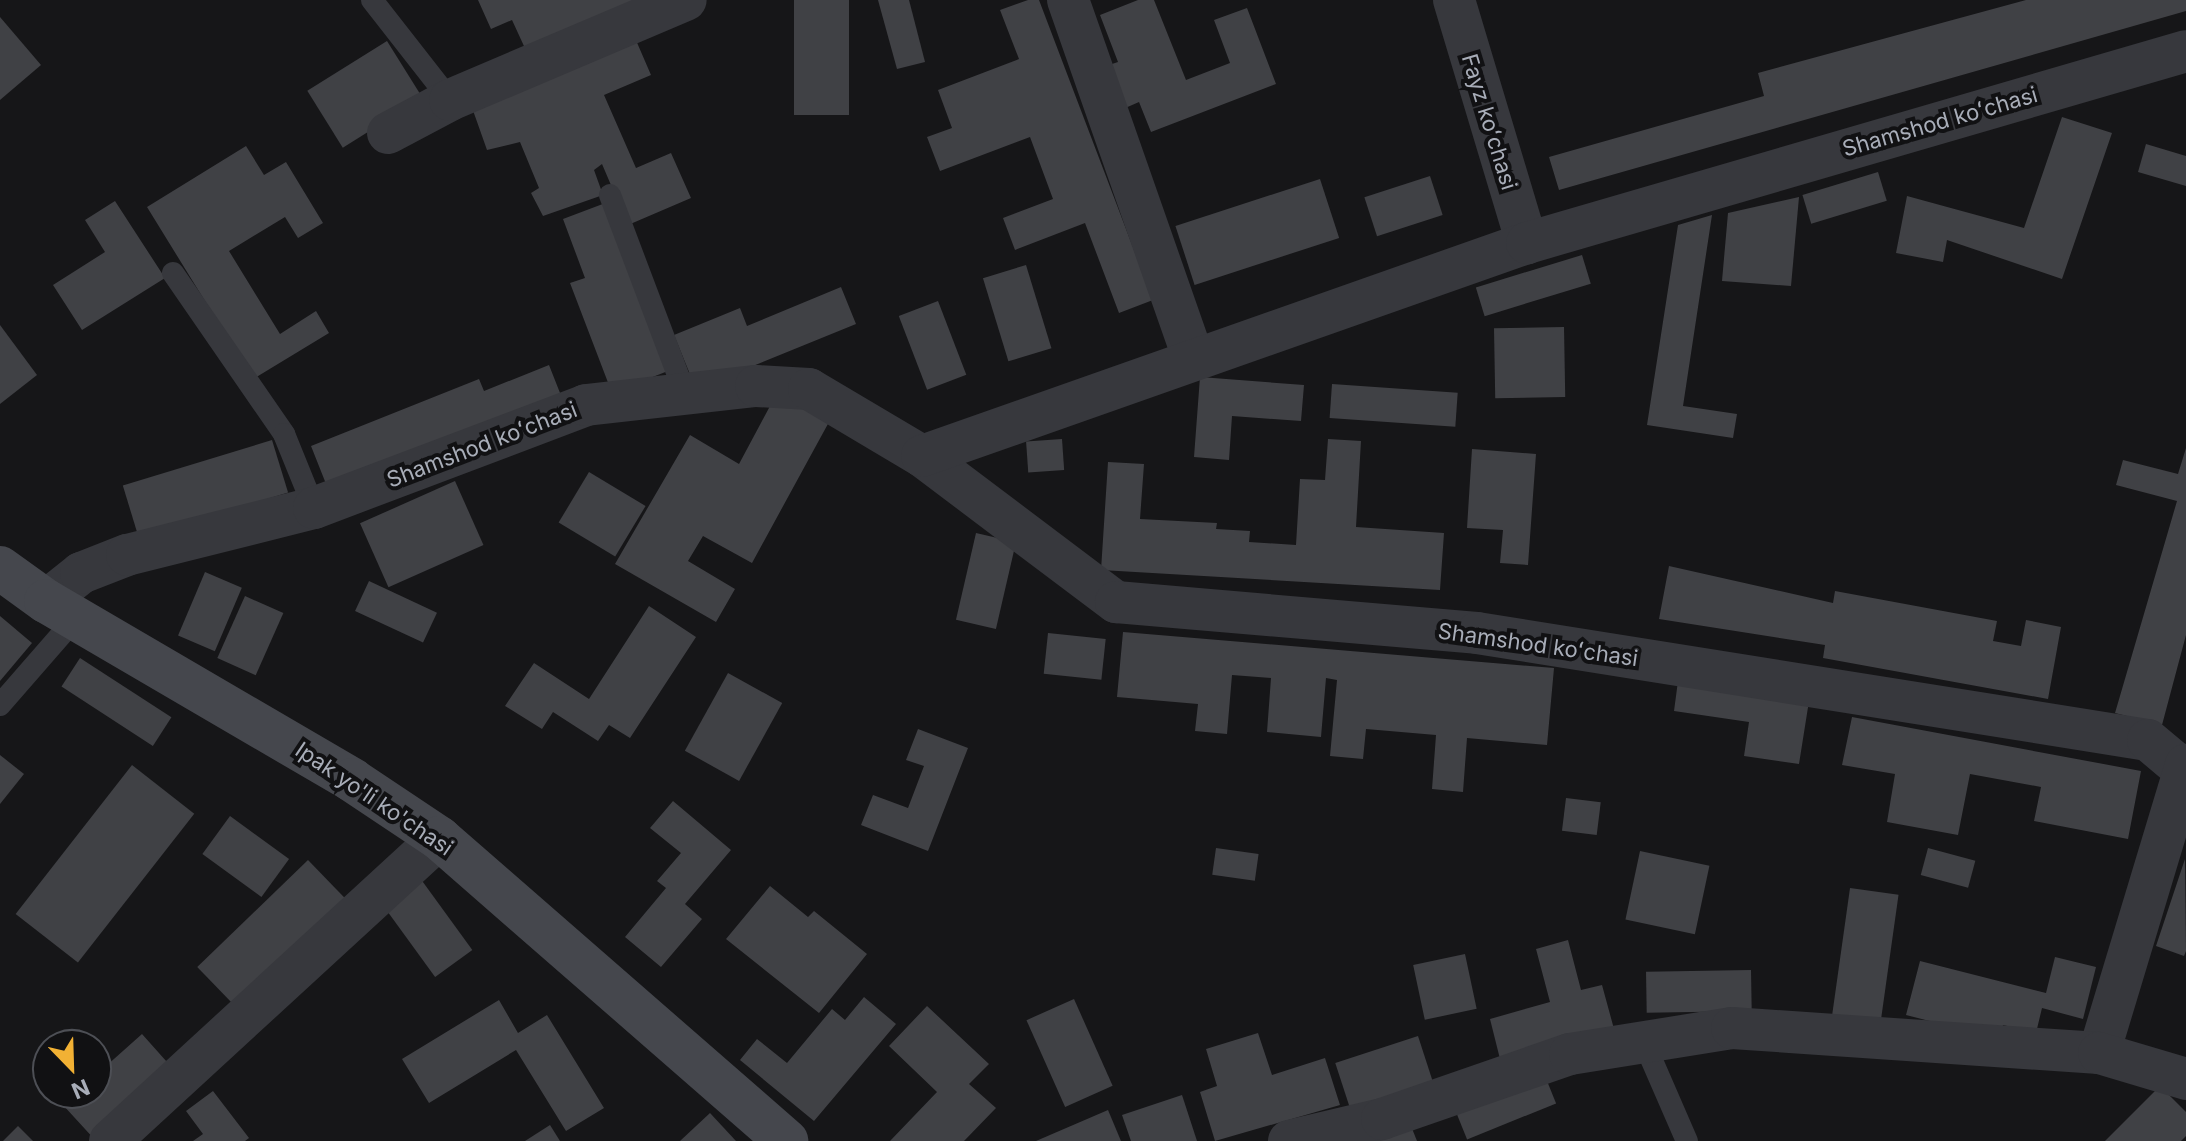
<!DOCTYPE html>
<meta charset="utf-8">
<style>
body{margin:0}
#map{position:relative;width:2186px;height:1141px;overflow:hidden;background:#161618;font-family:Inter,sans-serif}
div>[style]{position:absolute}
.building>*{inset:0;background:#404145;transform-origin:0 0}
.lane>*{height:22px;margin:-11px;padding:0 11px;transform-origin:11px;border-radius:11px;background:#37383d}
.street>*{height:42px;margin:-21px;padding:0 21px;transform-origin:21px;border-radius:21px;background:#37383d}
.secondary>*{height:44px;margin:-22px;padding:0 22px;transform-origin:22px;border-radius:22px;background:#45474d}
span{translate:-50% -50%;white-space:nowrap;text-align:center;line-height:1.15;-webkit-text-stroke:8px #111113;paint-order:stroke}
.street-label{font-size:22px;color:#a8adb8}
.north{position:absolute;left:32px;top:1029px;width:80px;height:80px;box-sizing:border-box;background:#111113;border:2px solid #4d4f55;border-radius:50%;rotate:157deg;font-size:22px;font-weight:700;line-height:32px;text-align:center;color:#a8adb8}
.north::after{content:'';display:block;margin:auto;width:28px;height:36px;background:#f2b134;clip-path:polygon(50% 0,100% 100%,50% 72%,0 100%)}
</style>
<div id="map">
<div class="building">
<i style="clip-path:polygon(478px 0,659px 0,529px 57px,512px 20px,491px 29px)"></i>
<i style="left:794px;top:0;width:55px;height:115px"></i>
<i style="clip-path:polygon(878px 0,909px 0,925px 62px,897px 69px)"></i>
<i style="clip-path:polygon(1028px 0,1039px 0,1153px 300px,1119px 313px,1085px 223px,1015px 250px,1003px 218px,1053px 199px,1030px 137px,940px 171px,927px 137px,952px 128px,938px 90px,1019px 59px,1000px 10px)"></i>
<i style="clip-path:polygon(1138px 0,1154px 0,1186px 80px,1230px 63px,1214px 20px,1247px 8px,1276px 84px,1151px 132px,1139px 102px,1123px 109px,1106px 66px,1118px 62px,1100px 15px)"></i>
<i style="clip-path:polygon(2026px 0,2186px 0,2186px 11px,1559px 190px,1549px 157px,1764px 96px,1758px 73px)"></i>
<i style="clip-path:polygon(0 17px,41px 65px,0 100px)"></i>
<i style="clip-path:polygon(632px 31px,651px 75px,604px 95px,636px 168px,671px 153px,691px 198px,628px 225px,602px 164px,594px 170px,603px 195px,543px 216px,531px 193px,539px 188px,520px 142px,487px 150px,470px 102px)"></i>
<i style="left:387px;top:41px;width:67px;height:94px;rotate:58deg"></i>
<i style="clip-path:polygon(2062px 117px,2112px 133px,2062px 279px,1947px 240px,1943px 262px,1896px 253px,1907px 196px,2024px 228px)"></i>
<i style="clip-path:polygon(2146px 144px,2186px 156px,2186px 186px,2138px 172px)"></i>
<i style="clip-path:polygon(246px 146px,264px 175px,286px 162px,323px 223px,298px 238px,285px 217px,229px 251px,280px 334px,316px 311px,329px 333px,253px 379px,147px 207px)"></i>
<i style="left:1878px;top:172px;width:30px;height:79px;rotate:73deg"></i>
<i style="left:1430px;top:176px;width:41px;height:69px;rotate:72deg"></i>
<i style="left:1320px;top:179px;width:62px;height:152px;rotate:72deg"></i>
<i style="clip-path:polygon(1799px 197px,1791px 286px,1722px 281px,1728px 213px)"></i>
<i style="clip-path:polygon(115px 201px,165px 278px,82px 330px,53px 285px,105px 252px,85px 220px)"></i>
<i style="clip-path:polygon(608px 202px,673px 369px,612px 393px,570px 283px,585px 278px,563px 219px)"></i>
<i style="clip-path:polygon(1712px 215px,1683px 406px,1737px 414px,1733px 438px,1647px 425px,1678px 225px)"></i>
<i style="left:1582px;top:255px;width:30px;height:111px;rotate:73deg"></i>
<i style="left:1026px;top:265px;width:87px;height:45px;rotate:73deg"></i>
<i style="clip-path:polygon(841px 287px,856px 324px,696px 389px,674px 335px,740px 308px,747px 326px)"></i>
<i style="left:938px;top:301px;width:79px;height:42px;rotate:69deg"></i>
<i style="clip-path:polygon(0 325px,37px 375px,0 404px)"></i>
<i style="left:1564px;top:327px;width:70px;height:70px;rotate:89deg"></i>
<i style="clip-path:polygon(549px 365px,562px 398px,332px 499px,311px 446px,479px 379px,484px 391px)"></i>
<i style="clip-path:polygon(1200px 377px,1304px 385px,1301px 421px,1232px 416px,1229px 460px,1194px 457px)"></i>
<i style="left:1332px;top:384px;width:126px;height:34px;rotate:4deg"></i>
<i style="clip-path:polygon(777px 393px,829px 422px,752px 563px,703px 536px,688px 561px,735px 589px,716px 622px,615px 564px,690px 435px,739px 464px)"></i>
<i style="left:1062px;top:439px;width:31px;height:36px;rotate:86deg"></i>
<i style="clip-path:polygon(1328px 439px,1361px 441px,1356px 527px,1444px 533px,1440px 590px,1101px 570px,1108px 462px,1144px 464px,1140px 519px,1217px 523px,1216px 529px,1250px 531px,1249px 542px,1296px 545px,1300px 479px,1325px 480px)"></i>
<i style="left:272px;top:440px;width:55px;height:156px;rotate:73deg"></i>
<i style="clip-path:polygon(2186px 448px,2186px 635px,2162px 725px,2115px 713px,2177px 501px,2116px 485px,2123px 460px,2178px 474px)"></i>
<i style="clip-path:polygon(1472px 449px,1536px 454px,1528px 565px,1500px 563px,1503px 530px,1467px 528px)"></i>
<i style="left:589px;top:472px;width:66px;height:59px;rotate:31deg"></i>
<i style="left:455px;top:481px;width:70px;height:104px;rotate:66deg"></i>
<i style="left:976px;top:533px;width:41px;height:89px;rotate:13deg"></i>
<i style="clip-path:polygon(1669px 566px,1833px 603px,1835px 591px,1997px 621px,1993px 641px,2021px 646px,2026px 620px,2061px 627px,2048px 699px,1823px 658px,1825px 645px,1659px 619px)"></i>
<i style="left:205px;top:572px;width:40px;height:69px;rotate:23deg"></i>
<i style="left:369px;top:581px;width:75px;height:33px;rotate:25deg"></i>
<i style="left:245px;top:596px;width:42px;height:68px;rotate:24deg"></i>
<i style="clip-path:polygon(649px 606px,696px 637px,630px 738px,609px 725px,598px 741px,553px 712px,542px 729px,505px 706px,534px 663px,589px 699px)"></i>
<i style="clip-path:polygon(0 616px,32px 643px,0 681px)"></i>
<i style="clip-path:polygon(1123px 632px,1554px 668px,1547px 745px,1467px 738px,1463px 792px,1432px 789px,1436px 735px,1366px 729px,1363px 759px,1330px 756px,1337px 680px,1326px 678px,1321px 737px,1267px 732px,1271px 678px,1232px 675px,1227px 734px,1195px 731px,1198px 704px,1117px 697px)"></i>
<i style="left:1048px;top:633px;width:58px;height:41px;rotate:6deg"></i>
<i style="left:80px;top:658px;width:109px;height:34px;rotate:33deg"></i>
<i style="left:728px;top:673px;width:62px;height:89px;rotate:29deg"></i>
<i style="clip-path:polygon(1678px 681px,1809px 701px,1799px 764px,1744px 756px,1749px 722px,1674px 711px)"></i>
<i style="clip-path:polygon(1852px 717px,2141px 771px,2128px 839px,2034px 821px,2041px 787px,1970px 774px,1958px 835px,1887px 822px,1895px 774px,1842px 765px)"></i>
<i style="clip-path:polygon(918px 729px,968px 748px,928px 851px,861px 825px,873px 795px,908px 808px,924px 766px,906px 760px)"></i>
<i style="clip-path:polygon(0 755px,24px 774px,0 804px)"></i>
<i style="left:132px;top:765px;width:79px;height:189px;rotate:38deg"></i>
<i style="left:1566px;top:798px;width:35px;height:33px;rotate:7deg"></i>
<i style="clip-path:polygon(673px 801px,731px 850px,685px 904px,702px 919px,661px 967px,625px 937px,666px 888px,657px 881px,681px 853px,650px 828px)"></i>
<i style="left:230px;top:816px;width:73px;height:47px;rotate:36deg"></i>
<i style="left:1216px;top:848px;width:43px;height:27px;rotate:8deg"></i>
<i style="left:1928px;top:848px;width:49px;height:28px;rotate:15deg"></i>
<i style="left:1640px;top:851px;width:71px;height:70px;rotate:12deg"></i>
<i style="clip-path:polygon(2185px 859px,2186px 951px,2184px 956px,2156px 946px)"></i>
<i style="left:308px;top:860px;width:55px;height:154px;rotate:46deg"></i>
<i style="left:420px;top:878px;width:89px;height:46px;rotate:54deg"></i>
<i style="clip-path:polygon(770px 886px,808px 917px,814px 911px,867px 954px,819px 1013px,726px 939px)"></i>
<i style="left:1850px;top:888px;width:49px;height:134px;rotate:8deg"></i>
<i style="clip-path:polygon(1568px 940px,1581px 990px,1602px 985px,1614px 1029px,1500px 1059px,1490px 1019px,1550px 1002px,1536px 949px)"></i>
<i style="left:1465px;top:954px;width:56px;height:53px;rotate:78deg"></i>
<i style="clip-path:polygon(2055px 957px,2096px 967px,2083px 1019px,2042px 1008px,2036px 1033px,2003px 1025px,2000px 1039px,1906px 1015px,1920px 961px,2046px 993px)"></i>
<i style="left:1751px;top:970px;width:41px;height:105px;rotate:89deg"></i>
<i style="clip-path:polygon(864px 997px,896px 1024px,814px 1121px,740px 1060px,757px 1039px,787px 1063px,832px 1009px,845px 1020px)"></i>
<i style="left:1074px;top:999px;width:95px;height:52px;rotate:66deg"></i>
<i style="clip-path:polygon(499px 1000px,518px 1033px,547px 1015px,604px 1108px,566px 1131px,516px 1050px,429px 1103px,402px 1059px)"></i>
<i style="clip-path:polygon(927px 1006px,989px 1064px,969px 1084px,996px 1108px,964px 1141px,890px 1141px,937px 1092px,889px 1046px)"></i>
<i style="clip-path:polygon(1258px 1033px,1272px 1075px,1325px 1058px,1340px 1105px,1215px 1141px,1200px 1092px,1217px 1086px,1206px 1049px)"></i>
<i style="clip-path:polygon(142px 1034px,175px 1071px,96px 1141px,63px 1105px,76px 1093px,96px 1093px,96px 1075px)"></i>
<i style="left:1418px;top:1036px;width:52px;height:87px;rotate:72deg"></i>
<i style="left:1543px;top:1071px;width:35px;height:96px;rotate:68deg"></i>
<i style="clip-path:polygon(2160px 1086px,2186px 1112px,2186px 1136px,2181px 1141px,2105px 1141px)"></i>
<i style="clip-path:polygon(213px 1091px,249px 1138px,245px 1141px,193px 1141px,203px 1134px,186px 1111px)"></i>
<i style="clip-path:polygon(1182px 1095px,1197px 1141px,1131px 1141px,1122px 1115px)"></i>
<i style="clip-path:polygon(1108px 1110px,1121px 1141px,1036px 1141px)"></i>
<i style="clip-path:polygon(710px 1113px,736px 1141px,680px 1141px)"></i>
<i style="clip-path:polygon(550px 1125px,560px 1141px,525px 1141px)"></i>
<i style="clip-path:polygon(18px 1126px,33px 1141px,3px 1141px)"></i>
<i style="clip-path:polygon(1411px 1126px,1417px 1141px,1375px 1141px)"></i>
</div>
<div class="lane">
<i style="left:372px;top:0;width:127px;rotate:52deg"></i>
<i style="left:610px;top:195px;width:212px;rotate:69.3deg"></i>
<i style="left:173px;top:273px;width:196px;rotate:55.4deg"></i>
<i style="left:284px;top:434px;width:80px;rotate:67.9deg"></i>
<i style="left:0;top:705px;width:116px;rotate:-48.9deg"></i>
<i style="left:1643px;top:1040px;width:110px;rotate:66.5deg"></i>
</div>
<div class="street">
<i style="left:1068px;top:0;width:381px;rotate:70.7deg"></i>
<i style="left:1454px;top:0;width:254px;rotate:73.3deg"></i>
<i style="left:388px;top:133px;width:70px;rotate:-28deg"></i>
<i style="left:450px;top:100px;width:256px;rotate:-23deg"></i>
<i style="left:922px;top:456px;width:243px;rotate:37deg"></i>
<i style="left:1116px;top:602px;width:362px;rotate:4.9deg"></i>
<i style="left:1477px;top:633px;width:679px;rotate:9.06deg"></i>
<i style="left:2148px;top:740px;width:50px;rotate:40.1deg"></i>
<i style="left:46px;top:601px;width:45px;rotate:-38.7deg"></i>
<i style="left:81px;top:573px;width:49px;rotate:-21.4deg"></i>
<i style="left:127px;top:555px;width:193px;rotate:-14.1deg"></i>
<i style="left:314px;top:508px;width:291px;rotate:-20.7deg"></i>
<i style="left:586px;top:405px;width:171px;rotate:-6.4deg"></i>
<i style="left:756px;top:386px;width:53px;rotate:3.2deg"></i>
<i style="left:809px;top:389px;width:131px;rotate:30.7deg"></i>
<i style="left:922px;top:456px;width:641px;rotate:-19.4deg"></i>
<i style="left:1527px;top:243px;width:686px;rotate:-16.24deg"></i>
<i style="left:2099px;top:1053px;width:301px;rotate:-73.2deg"></i>
<i style="left:110px;top:1141px;width:447px;rotate:-42.6deg"></i>
<i style="left:1289px;top:1141px;width:96px;rotate:-13.3deg"></i>
<i style="left:1382px;top:1119px;width:199px;rotate:-19.1deg"></i>
<i style="left:1570px;top:1054px;width:164px;rotate:-9.1deg"></i>
<i style="left:1732px;top:1028px;width:368px;rotate:3.9deg"></i>
<i style="left:2099px;top:1053px;width:91px;rotate:16.6deg"></i>
</div>
<div class="secondary">
<i style="left:0;top:568px;width:57px;rotate:35.7deg"></i>
<i style="left:46px;top:601px;width:355px;rotate:30.3deg"></i>
<i style="left:352px;top:780px;width:105px;rotate:33.7deg"></i>
<i style="left:439px;top:838px;width:461px;rotate:41.1deg"></i>
</div>
<div class="street-label">
<span style="left:1489px;top:122px;rotate:73deg">Fayz koʻchasi</span>
<span style="left:1940px;top:122px;rotate:-16deg">Shamshod koʻchasi</span>
<span style="left:482px;top:445px;rotate:-21deg">Shamshod koʻchasi</span>
<span style="left:1538px;top:645px;rotate:8deg">Shamshod koʻchasi</span>
<span style="left:374px;top:799px;rotate:34deg">Ipak yo'li ko'chasi</span>
</div>
<div class="north">N</div>
</div>
